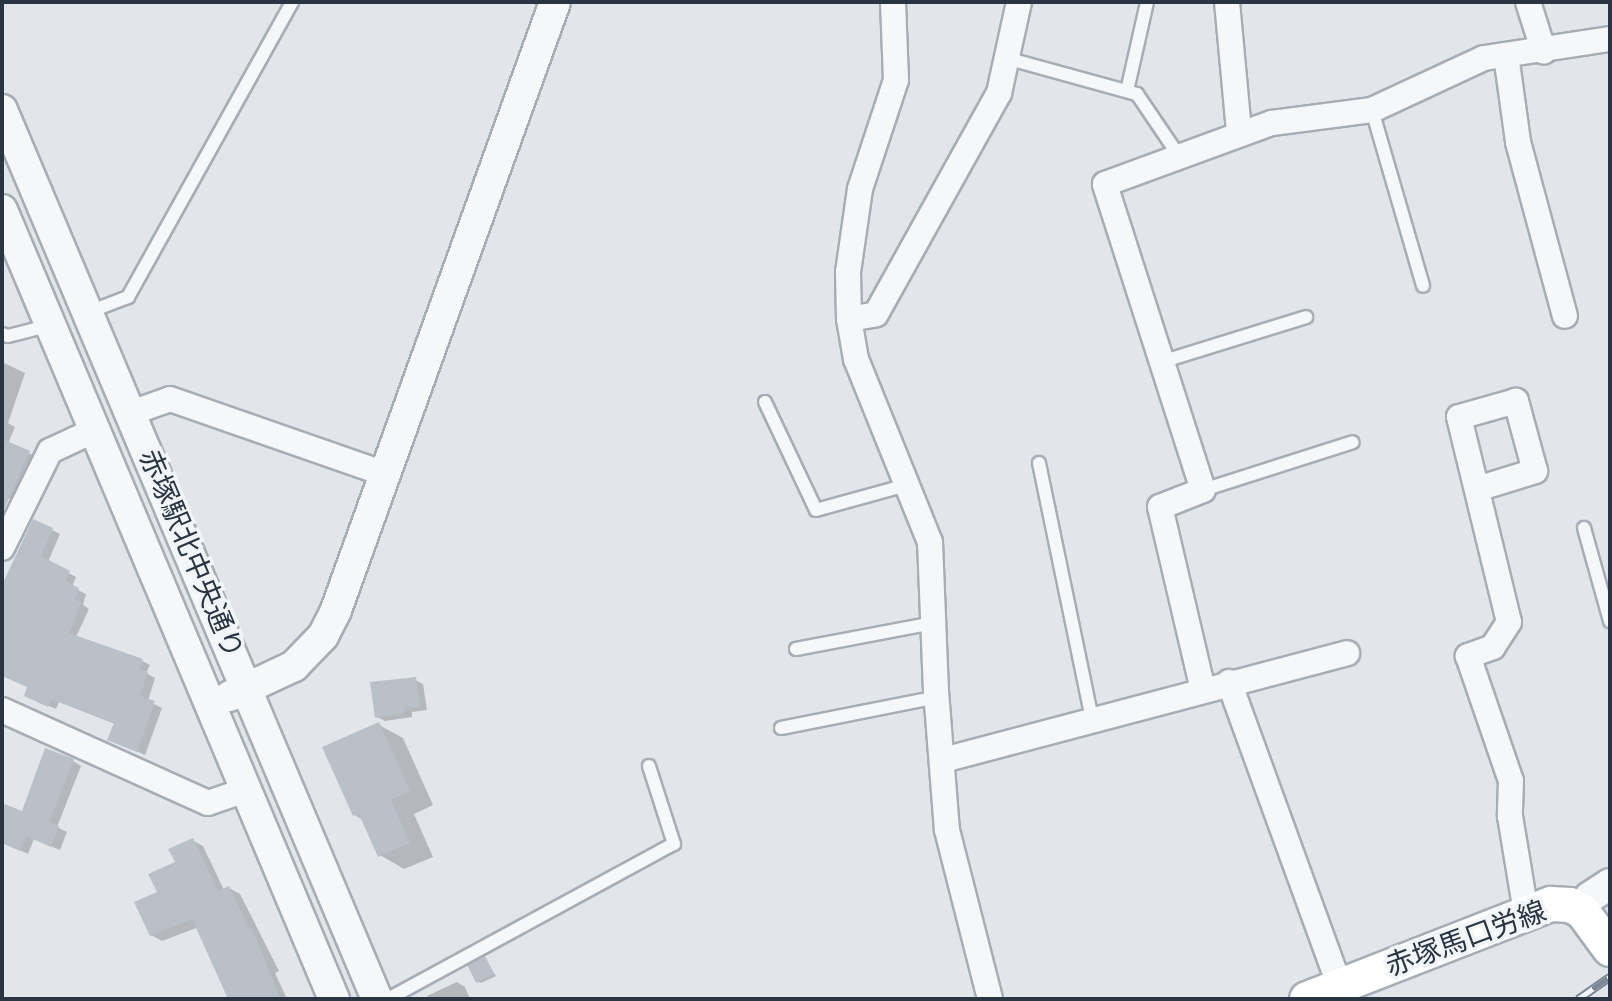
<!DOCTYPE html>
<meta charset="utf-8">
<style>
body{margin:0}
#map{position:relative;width:1612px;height:1001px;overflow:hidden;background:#e2e6eb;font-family:Karla,"Noto Sans JP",sans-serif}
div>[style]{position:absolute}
.shadow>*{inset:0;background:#0003}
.building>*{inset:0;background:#b9c0c8;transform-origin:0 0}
.roads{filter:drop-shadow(2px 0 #a7adb5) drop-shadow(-2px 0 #a7adb5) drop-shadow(0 2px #a7adb5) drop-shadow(0 -2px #a7adb5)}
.service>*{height:12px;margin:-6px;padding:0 6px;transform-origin:6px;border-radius:6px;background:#f5f7f9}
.minor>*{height:24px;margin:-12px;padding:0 12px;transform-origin:12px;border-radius:12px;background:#f5f7f9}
.tertiary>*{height:30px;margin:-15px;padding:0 15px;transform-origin:15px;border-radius:15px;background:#f5f7f9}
.secondary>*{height:34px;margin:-17px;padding:0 17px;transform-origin:17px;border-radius:17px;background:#fff}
.rail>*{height:9px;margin-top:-4.5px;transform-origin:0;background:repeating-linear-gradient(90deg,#f2f5f8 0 18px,#7b8794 0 36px);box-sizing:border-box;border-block:2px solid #7b8794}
span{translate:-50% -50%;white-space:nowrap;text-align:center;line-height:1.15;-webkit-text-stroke:7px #f2f5f8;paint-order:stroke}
.street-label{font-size:28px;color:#2a3543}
.frame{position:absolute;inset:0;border:4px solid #2a3543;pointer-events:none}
</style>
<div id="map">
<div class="shadow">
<i style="clip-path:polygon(2px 362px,25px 373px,8px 423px,15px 427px,8px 444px,37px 457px,18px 502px,2px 496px)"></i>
<i style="clip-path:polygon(52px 530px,60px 534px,48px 562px,76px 577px,72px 587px,86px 594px,83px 605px,89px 609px,76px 637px,142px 661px,150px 665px,146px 673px,155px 678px,148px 701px,162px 708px,145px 755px,118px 743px,115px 724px,59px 702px,56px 709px,34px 700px,30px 687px,2px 675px,2px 589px)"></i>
<i style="clip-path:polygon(415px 680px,423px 684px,427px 710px,412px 712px,412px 717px,385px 721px,377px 717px)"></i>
<i style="clip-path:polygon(379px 725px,403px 738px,433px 805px,414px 814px,433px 857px,404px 869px,380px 855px,364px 821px,355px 815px)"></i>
<i style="clip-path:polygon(73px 761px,81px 766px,57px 827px,67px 832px,60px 850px,34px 839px,28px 854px,2px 842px,2px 815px,23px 813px)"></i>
<i style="clip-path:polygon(192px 840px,203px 846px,224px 890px,229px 888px,240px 894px,279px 971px,275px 973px,287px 999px,232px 999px,199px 927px,162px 941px,151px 935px,160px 892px)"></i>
<i style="clip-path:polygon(485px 959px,496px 976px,481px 983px,477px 981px)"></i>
<i style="clip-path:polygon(457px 982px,465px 987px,470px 999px,428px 999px,427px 996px)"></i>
</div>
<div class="building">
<i style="clip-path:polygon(2px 439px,30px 451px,2px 514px)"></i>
<i style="clip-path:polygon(33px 519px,53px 528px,41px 556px,70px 571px,65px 581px,79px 588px,75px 600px,82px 602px,69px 633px,143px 659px,139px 668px,148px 672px,140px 696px,155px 701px,137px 752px,107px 740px,114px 723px,51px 699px,48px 707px,24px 696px,27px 687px,2px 676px,2px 585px)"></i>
<i style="clip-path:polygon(416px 677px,420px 707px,404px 708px,405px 713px,375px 718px,370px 682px)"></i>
<i style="clip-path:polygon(379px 722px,410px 791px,391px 800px,410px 843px,378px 857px,359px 814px,353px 816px,322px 747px)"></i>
<i style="clip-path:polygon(45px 748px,74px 759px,49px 822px,59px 826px,51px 847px,26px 836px,20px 851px,2px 843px,2px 803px,22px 811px)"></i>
<i style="clip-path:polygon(193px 838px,218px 891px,229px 886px,249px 929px,252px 928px,280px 999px,228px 999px,192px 919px,150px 936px,134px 902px,157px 892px,148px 874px,175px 862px,168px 849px)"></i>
<i style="left:485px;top:956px;width:20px;height:20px;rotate:63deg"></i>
</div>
<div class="roads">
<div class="service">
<i style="left:1006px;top:58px;width:136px;rotate:15.4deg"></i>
<i style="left:1137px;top:94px;width:75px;rotate:55.9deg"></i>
<i style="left:1127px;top:91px;width:91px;rotate:-77.3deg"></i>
<i style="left:1372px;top:110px;width:183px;rotate:73.8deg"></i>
<i style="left:89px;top:312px;width:42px;rotate:-21deg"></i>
<i style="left:128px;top:297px;width:338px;rotate:-60.9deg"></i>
<i style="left:2px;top:334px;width:6px;rotate:18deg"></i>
<i style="left:8px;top:336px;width:44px;rotate:-14.3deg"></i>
<i style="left:1161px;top:362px;width:152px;rotate:-17.2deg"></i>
<i style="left:765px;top:402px;width:119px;rotate:64.7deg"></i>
<i style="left:816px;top:510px;width:94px;rotate:-15.4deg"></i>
<i style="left:1039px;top:463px;width:262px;rotate:78.3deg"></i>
<i style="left:1203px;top:490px;width:157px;rotate:-17.7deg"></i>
<i style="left:1584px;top:528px;width:97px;rotate:74.4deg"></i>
<i style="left:796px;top:649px;width:139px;rotate:-10.7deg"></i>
<i style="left:781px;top:728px;width:159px;rotate:-11.2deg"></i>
<i style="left:388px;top:999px;width:325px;rotate:-28.5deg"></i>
<i style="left:674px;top:844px;width:82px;rotate:-107.8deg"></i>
</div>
<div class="minor">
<i style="left:893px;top:2px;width:78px;rotate:87.8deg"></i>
<i style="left:896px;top:80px;width:115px;rotate:108.3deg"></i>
<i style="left:860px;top:189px;width:84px;rotate:98.2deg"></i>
<i style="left:848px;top:272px;width:47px;rotate:88.8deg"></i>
<i style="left:849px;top:319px;width:41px;rotate:80.1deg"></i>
<i style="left:856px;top:359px;width:197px;rotate:68deg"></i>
<i style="left:930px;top:542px;width:149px;rotate:87.7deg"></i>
<i style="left:936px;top:691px;width:139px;rotate:85.5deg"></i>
<i style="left:947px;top:830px;width:174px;rotate:75.7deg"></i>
<i style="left:1227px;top:2px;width:131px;rotate:84.7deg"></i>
<i style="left:1528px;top:2px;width:52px;rotate:72.3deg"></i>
<i style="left:1506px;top:55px;width:88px;rotate:82.1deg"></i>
<i style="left:1518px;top:142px;width:180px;rotate:74.9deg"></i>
<i style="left:849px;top:319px;width:27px;rotate:-10deg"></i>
<i style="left:876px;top:314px;width:253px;rotate:-60.9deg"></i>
<i style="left:999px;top:93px;width:93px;rotate:-77.6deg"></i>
<i style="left:131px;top:413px;width:41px;rotate:-19.7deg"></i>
<i style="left:170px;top:399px;width:228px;rotate:19.2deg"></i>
<i style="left:1477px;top:489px;width:61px;rotate:-17.2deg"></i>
<i style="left:1535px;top:471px;width:73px;rotate:-105.2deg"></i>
<i style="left:1516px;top:401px;width:59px;rotate:164.3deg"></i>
<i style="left:1459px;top:417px;width:211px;rotate:76.3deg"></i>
<i style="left:1509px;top:622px;width:30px;rotate:123deg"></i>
<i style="left:1493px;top:647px;width:27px;rotate:160deg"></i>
<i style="left:1468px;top:656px;width:132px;rotate:71deg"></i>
<i style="left:1511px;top:781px;width:35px;rotate:92deg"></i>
<i style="left:1510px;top:816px;width:98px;rotate:80.6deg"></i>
<i style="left:2px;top:548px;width:108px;rotate:-63.7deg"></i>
<i style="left:50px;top:451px;width:50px;rotate:-25deg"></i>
<i style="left:1229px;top:682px;width:325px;rotate:70deg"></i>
<i style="left:1203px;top:690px;width:188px;rotate:-103.2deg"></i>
<i style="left:1160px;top:507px;width:46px;rotate:-21.6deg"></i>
<i style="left:1203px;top:490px;width:321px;rotate:-107.8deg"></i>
<i style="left:1105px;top:184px;width:178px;rotate:-20.1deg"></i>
<i style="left:1272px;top:123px;width:101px;rotate:-7.4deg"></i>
<i style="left:1372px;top:110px;width:123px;rotate:-24.9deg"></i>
<i style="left:1484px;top:58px;width:127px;rotate:-8.6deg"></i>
<i style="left:2px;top:710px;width:226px;rotate:24.3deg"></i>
<i style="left:208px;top:803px;width:39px;rotate:-19deg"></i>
<i style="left:943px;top:760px;width:418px;rotate:-14.8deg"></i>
</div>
<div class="tertiary">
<i style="left:2px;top:110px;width:965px;rotate:67.13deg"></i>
<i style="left:2px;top:210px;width:856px;rotate:67.18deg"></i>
<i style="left:230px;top:696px;width:71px;rotate:-25.1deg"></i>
<i style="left:294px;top:666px;width:42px;rotate:-46deg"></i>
<i style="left:323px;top:636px;width:29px;rotate:-63deg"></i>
<i style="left:336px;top:610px;width:646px;rotate:-70.19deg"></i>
<i style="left:1582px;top:911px;width:16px;rotate:-60deg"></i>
<i style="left:1590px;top:897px;width:24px;rotate:-33deg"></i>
</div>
<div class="secondary">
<i style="left:1307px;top:999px;width:262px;rotate:-21.3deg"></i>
<i style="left:1551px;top:904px;width:19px;rotate:3deg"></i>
<i style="left:1570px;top:905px;width:13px;rotate:27deg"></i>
<i style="left:1582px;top:911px;width:47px;rotate:53.6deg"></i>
</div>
</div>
<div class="rail">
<i style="left:1578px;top:999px;width:39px;rotate:-35deg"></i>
</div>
<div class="street-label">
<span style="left:191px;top:554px;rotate:67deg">赤塚駅北中央通り</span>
<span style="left:1466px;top:939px;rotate:-20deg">赤塚馬口労線</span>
</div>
<div class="frame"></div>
</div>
